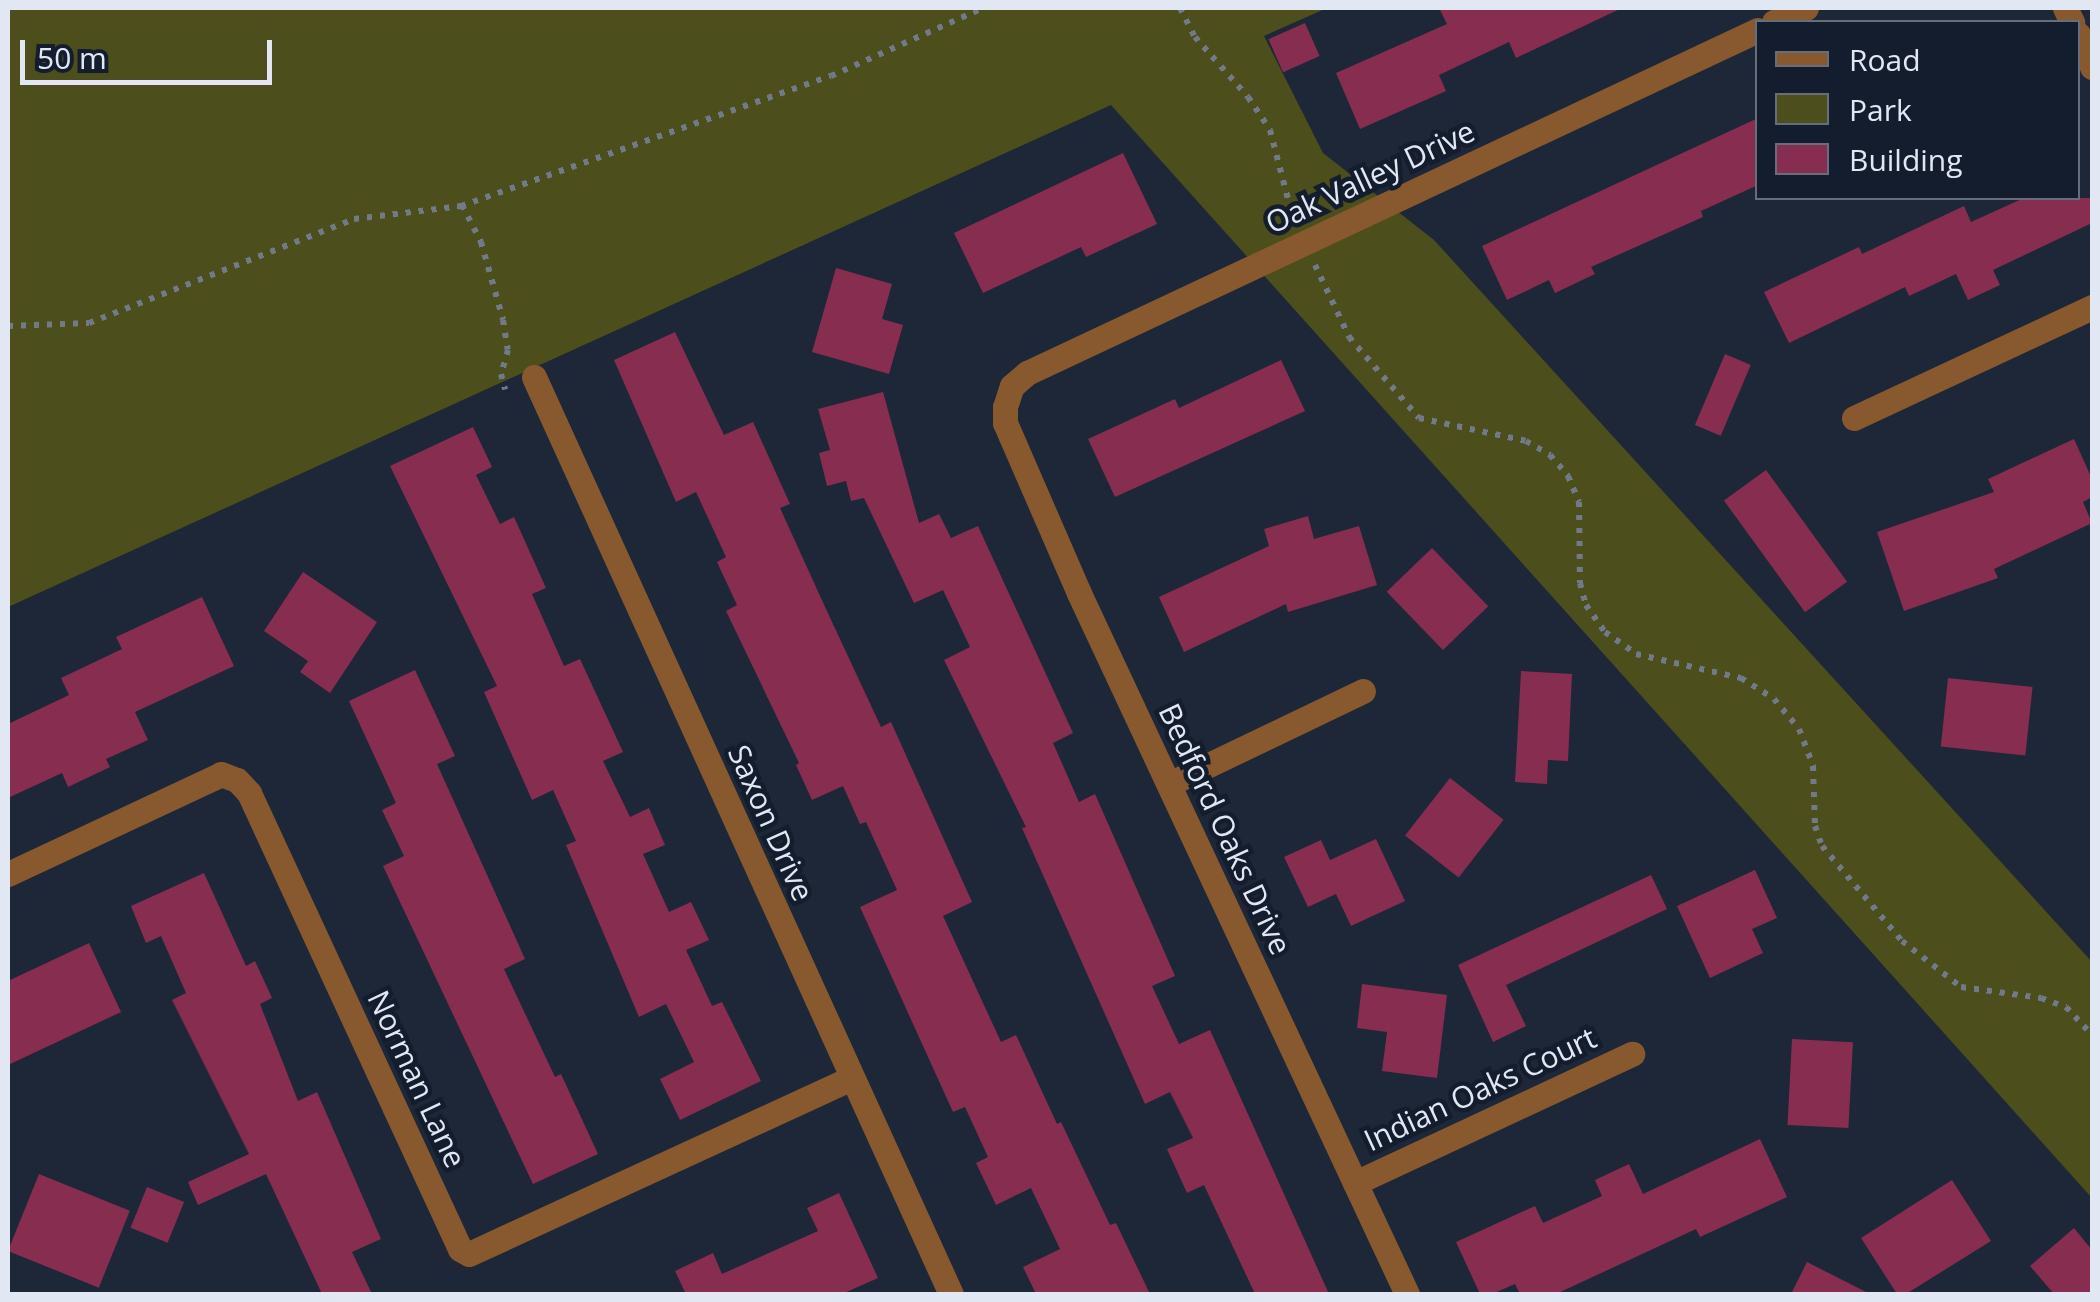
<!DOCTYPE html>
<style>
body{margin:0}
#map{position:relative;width:2100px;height:1302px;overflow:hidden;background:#1d2738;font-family:"Open Sans",sans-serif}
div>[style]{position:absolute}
.green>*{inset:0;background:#4c4e1b}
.building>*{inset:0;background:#872d50;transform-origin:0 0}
.path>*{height:6px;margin-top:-3px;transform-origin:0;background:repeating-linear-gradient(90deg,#717a89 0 5px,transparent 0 13px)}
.minor>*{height:25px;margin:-12.5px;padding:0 12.5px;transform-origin:12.5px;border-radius:12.5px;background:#88592f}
span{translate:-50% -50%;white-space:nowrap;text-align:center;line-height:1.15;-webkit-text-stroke:9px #141d2d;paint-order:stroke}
.street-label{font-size:30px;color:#e1e8f3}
.frame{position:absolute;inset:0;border:10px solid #e1e8f3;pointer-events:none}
.legend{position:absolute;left:1755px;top:20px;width:325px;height:180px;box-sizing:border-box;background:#141d2d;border:2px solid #666e7c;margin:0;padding:12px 18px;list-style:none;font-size:30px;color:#e1e8f3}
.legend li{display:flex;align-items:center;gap:20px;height:50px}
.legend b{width:50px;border:2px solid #666e7c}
.scale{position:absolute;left:20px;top:40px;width:252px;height:45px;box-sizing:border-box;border:5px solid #e1e8f3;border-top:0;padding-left:12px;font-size:30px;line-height:35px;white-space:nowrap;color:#e1e8f3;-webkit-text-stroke:8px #141d2d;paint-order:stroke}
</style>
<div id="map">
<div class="green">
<i style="clip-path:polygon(8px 8px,1327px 8px,1264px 36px,1323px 153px,1434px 240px,2092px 962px,2092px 1198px,1111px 105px,8px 607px)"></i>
</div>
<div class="building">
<i style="clip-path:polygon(1439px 8px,1622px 8px,1516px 58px,1509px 42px,1439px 75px,1446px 91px,1360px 129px,1336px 73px,1447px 24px)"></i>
<i style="left:1305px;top:23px;width:36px;height:40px;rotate:66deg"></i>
<i style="clip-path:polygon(1758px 118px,1758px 185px,1701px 211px,1703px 217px,1591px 267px,1595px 274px,1555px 293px,1549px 280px,1507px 300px,1482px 246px)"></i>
<i style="clip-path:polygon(1123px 153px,1157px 224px,1086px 257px,1081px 247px,983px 293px,954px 233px)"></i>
<i style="clip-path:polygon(2024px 198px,2092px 198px,2092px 223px,1993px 270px,2000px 285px,1968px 300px,1956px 274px,1909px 296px,1905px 287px,1789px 343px,1764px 292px,1859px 247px,1862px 254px,1964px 206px,1971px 222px)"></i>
<i style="clip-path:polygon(836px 268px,892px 284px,882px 319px,903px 325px,889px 374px,812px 352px)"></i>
<i style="clip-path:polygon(675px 332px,724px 435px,753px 422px,790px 504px,780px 508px,826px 609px,881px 727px,891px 722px,972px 902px,943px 916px,1001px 1042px,1016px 1035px,1057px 1124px,1061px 1122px,1110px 1225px,1116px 1223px,1150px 1294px,1036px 1294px,1023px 1267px,1060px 1249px,1031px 1188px,996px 1205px,976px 1163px,988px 1157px,965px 1107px,953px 1112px,860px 907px,897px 890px,866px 822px,860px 824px,843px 786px,812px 800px,796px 765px,799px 763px,726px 611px,737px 605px,717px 562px,726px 557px,696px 492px,676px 502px,614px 360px)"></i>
<i style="left:1725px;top:354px;width:28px;height:77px;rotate:23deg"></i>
<i style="clip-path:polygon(1281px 360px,1305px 411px,1115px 497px,1088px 439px,1175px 399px,1179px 408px)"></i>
<i style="clip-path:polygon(883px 392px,919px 523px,939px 514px,951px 538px,978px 526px,1073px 733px,1053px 743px,1079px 802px,1095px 794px,1175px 976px,1152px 986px,1179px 1044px,1210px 1030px,1329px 1294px,1255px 1294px,1204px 1185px,1187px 1193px,1167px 1149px,1193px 1138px,1170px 1092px,1145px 1104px,1022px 828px,1026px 827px,944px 660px,970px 647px,943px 590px,914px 603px,864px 498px,851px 501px,846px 481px,827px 486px,819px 453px,830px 450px,818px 409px)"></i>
<i style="clip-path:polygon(473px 427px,492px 467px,476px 475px,500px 524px,514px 517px,546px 588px,532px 594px,564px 666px,580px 659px,623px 752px,603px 761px,630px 817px,649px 808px,665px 845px,643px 854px,669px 912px,691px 902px,709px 940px,686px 950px,712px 1006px,722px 1002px,761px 1081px,680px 1120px,660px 1079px,694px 1062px,666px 1004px,639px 1017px,566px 845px,576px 841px,553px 790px,532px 800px,484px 692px,497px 686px,390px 466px)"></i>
<i style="clip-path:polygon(2074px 439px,2092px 479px,2092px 497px,2083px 502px,2092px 523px,1994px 569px,1998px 578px,1904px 611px,1877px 532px,1994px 492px,1988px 479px)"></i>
<i style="left:1766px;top:470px;width:138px;height:52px;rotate:54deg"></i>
<i style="clip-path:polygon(1308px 516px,1314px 539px,1359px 526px,1377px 585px,1288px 612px,1286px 604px,1184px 652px,1159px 597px,1269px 546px,1264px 529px)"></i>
<i style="left:1432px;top:548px;width:81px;height:63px;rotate:46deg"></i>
<i style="clip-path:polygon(303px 572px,377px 622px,330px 693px,300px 672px,308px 661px,264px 631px)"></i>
<i style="clip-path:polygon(202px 597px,234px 666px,135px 712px,148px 740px,106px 759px,110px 767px,68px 787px,62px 773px,8px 798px,8px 724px,69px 695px,61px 678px,122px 649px,116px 637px)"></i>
<i style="clip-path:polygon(415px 670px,455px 756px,437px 764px,525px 959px,504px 969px,555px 1077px,561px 1074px,598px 1154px,533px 1184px,383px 866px,404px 856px,382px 810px,396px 803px,349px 701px)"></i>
<i style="clip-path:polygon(1521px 671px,1572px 674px,1568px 761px,1548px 760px,1547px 784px,1515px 782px)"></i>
<i style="left:1948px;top:678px;width:85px;height:69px;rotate:6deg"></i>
<i style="left:1450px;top:778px;width:68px;height:73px;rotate:38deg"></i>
<i style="clip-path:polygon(1376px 839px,1405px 901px,1351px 926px,1336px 894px,1308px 907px,1284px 857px,1321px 840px,1330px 860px)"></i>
<i style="clip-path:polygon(1755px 870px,1777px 918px,1752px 929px,1763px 953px,1710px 978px,1677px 906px)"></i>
<i style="clip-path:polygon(204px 873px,246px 966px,255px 961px,272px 998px,260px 1004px,298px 1101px,317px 1092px,381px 1239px,352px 1252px,372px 1294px,322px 1294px,266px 1174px,198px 1205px,188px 1182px,249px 1154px,172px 1000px,186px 993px,161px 936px,146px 943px,131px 906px)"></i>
<i style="clip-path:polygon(1651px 875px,1667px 909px,1506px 985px,1526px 1026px,1493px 1042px,1458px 965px)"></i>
<i style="clip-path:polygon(89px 943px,121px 1012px,8px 1065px,8px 981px)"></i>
<i style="clip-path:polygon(1362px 984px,1447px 995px,1437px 1078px,1382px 1071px,1387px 1032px,1357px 1028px)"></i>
<i style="left:1792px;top:1039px;width:61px;height:86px;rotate:3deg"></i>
<i style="clip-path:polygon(1760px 1139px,1787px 1197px,1700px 1237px,1696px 1229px,1556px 1294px,1520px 1294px,1515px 1284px,1492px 1294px,1480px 1294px,1456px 1242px,1535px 1206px,1543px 1223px,1602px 1196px,1595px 1180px,1629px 1164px,1643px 1194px)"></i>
<i style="left:39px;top:1174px;width:98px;height:83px;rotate:22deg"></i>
<i style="clip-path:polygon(1952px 1180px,1991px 1241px,1906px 1294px,1897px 1294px,1861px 1238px)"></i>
<i style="left:147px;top:1187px;width:40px;height:44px;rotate:22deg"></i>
<i style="clip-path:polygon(839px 1193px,878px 1278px,842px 1294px,679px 1294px,685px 1292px,675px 1271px,713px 1253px,722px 1274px,818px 1231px,807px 1208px)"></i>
<i style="clip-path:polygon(2074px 1228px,2092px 1250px,2092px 1294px,2054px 1294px,2030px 1266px)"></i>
<i style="clip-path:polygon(1807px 1262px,1870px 1294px,1791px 1294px)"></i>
</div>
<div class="path">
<i style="left:1180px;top:8px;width:33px;rotate:63deg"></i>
<i style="left:1195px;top:37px;width:80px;rotate:48.5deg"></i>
<i style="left:1248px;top:97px;width:40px;rotate:56deg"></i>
<i style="left:1270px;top:130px;width:91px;rotate:75.4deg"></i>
<i style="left:462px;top:205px;width:42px;rotate:62.8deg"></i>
<i style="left:481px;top:242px;width:81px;rotate:74.2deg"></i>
<i style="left:503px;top:320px;width:30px;rotate:81deg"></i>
<i style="left:508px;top:350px;width:25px;rotate:106deg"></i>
<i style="left:501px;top:374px;width:16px;rotate:75deg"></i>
<i style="left:1315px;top:265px;width:80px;rotate:64.7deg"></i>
<i style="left:1349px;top:337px;width:107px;rotate:49.2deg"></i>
<i style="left:1419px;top:418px;width:109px;rotate:12.1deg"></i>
<i style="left:1526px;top:441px;width:28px;rotate:30deg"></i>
<i style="left:1550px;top:455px;width:28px;rotate:49deg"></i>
<i style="left:1568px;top:476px;width:28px;rotate:67deg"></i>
<i style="left:1579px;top:502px;width:81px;rotate:89.3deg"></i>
<i style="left:1580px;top:583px;width:23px;rotate:75deg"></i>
<i style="left:1586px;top:605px;width:33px;rotate:55deg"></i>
<i style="left:1605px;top:632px;width:38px;rotate:35deg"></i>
<i style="left:1636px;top:654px;width:108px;rotate:12.9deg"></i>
<i style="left:1741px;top:678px;width:39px;rotate:32deg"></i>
<i style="left:1774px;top:699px;width:39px;rotate:50deg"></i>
<i style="left:1799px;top:729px;width:40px;rotate:69deg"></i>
<i style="left:1813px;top:766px;width:60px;rotate:88.1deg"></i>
<i style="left:1815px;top:826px;width:21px;rotate:71deg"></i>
<i style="left:1822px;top:846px;width:124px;rotate:49.9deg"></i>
<i style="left:1902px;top:941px;width:75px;rotate:37.9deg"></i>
<i style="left:1961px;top:987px;width:81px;rotate:7.8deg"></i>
<i style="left:2041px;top:998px;width:27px;rotate:20deg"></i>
<i style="left:2066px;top:1007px;width:38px;rotate:47deg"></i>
<i style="left:8px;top:326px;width:81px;rotate:-2.1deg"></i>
<i style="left:89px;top:323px;width:285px;rotate:-21.4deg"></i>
<i style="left:354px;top:219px;width:108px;rotate:-6.9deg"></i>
<i style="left:461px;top:206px;width:392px;rotate:-19.4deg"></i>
<i style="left:831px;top:76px;width:167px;rotate:-24.1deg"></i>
</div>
<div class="minor">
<i style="left:2065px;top:8px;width:16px;rotate:63deg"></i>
<i style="left:1774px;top:22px;width:35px;rotate:-24deg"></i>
<i style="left:2078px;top:34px;width:36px;rotate:67deg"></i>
<i style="left:534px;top:377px;width:1007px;rotate:65.55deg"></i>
<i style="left:1854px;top:418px;width:263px;rotate:-25deg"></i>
<i style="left:1169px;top:784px;width:215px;rotate:-25.6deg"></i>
<i style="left:8px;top:874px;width:235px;rotate:-25.1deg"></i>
<i style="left:221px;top:774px;width:17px;rotate:21deg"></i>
<i style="left:237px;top:780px;width:18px;rotate:47deg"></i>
<i style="left:249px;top:793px;width:502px;rotate:65.17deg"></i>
<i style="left:460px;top:1249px;width:10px;rotate:29deg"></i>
<i style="left:469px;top:1254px;width:419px;rotate:-24.7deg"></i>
<i style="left:1355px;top:1183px;width:306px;rotate:-25deg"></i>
<i style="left:1407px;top:1294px;width:774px;rotate:-115.08deg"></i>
<i style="left:1079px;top:593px;width:185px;rotate:-113.5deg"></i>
<i style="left:1005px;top:423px;width:16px;rotate:-90deg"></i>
<i style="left:1005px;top:407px;width:22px;rotate:-72deg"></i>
<i style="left:1012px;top:386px;width:20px;rotate:-41deg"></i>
<i style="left:1027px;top:373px;width:807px;rotate:-25.14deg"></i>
</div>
<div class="street-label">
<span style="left:1370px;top:177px;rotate:-25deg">Oak Valley Drive</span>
<span style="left:771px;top:823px;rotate:66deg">Saxon Drive</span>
<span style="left:1225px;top:829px;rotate:65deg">Bedford Oaks Drive</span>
<span style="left:417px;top:1079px;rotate:65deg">Norman Lane</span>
<span style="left:1480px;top:1089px;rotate:-25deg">Indian Oaks Court</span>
</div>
<div class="frame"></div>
<ul class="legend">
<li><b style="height:12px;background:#88592f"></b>Road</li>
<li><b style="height:28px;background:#4c4e1b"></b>Park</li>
<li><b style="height:28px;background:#872d50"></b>Building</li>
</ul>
<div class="scale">50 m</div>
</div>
